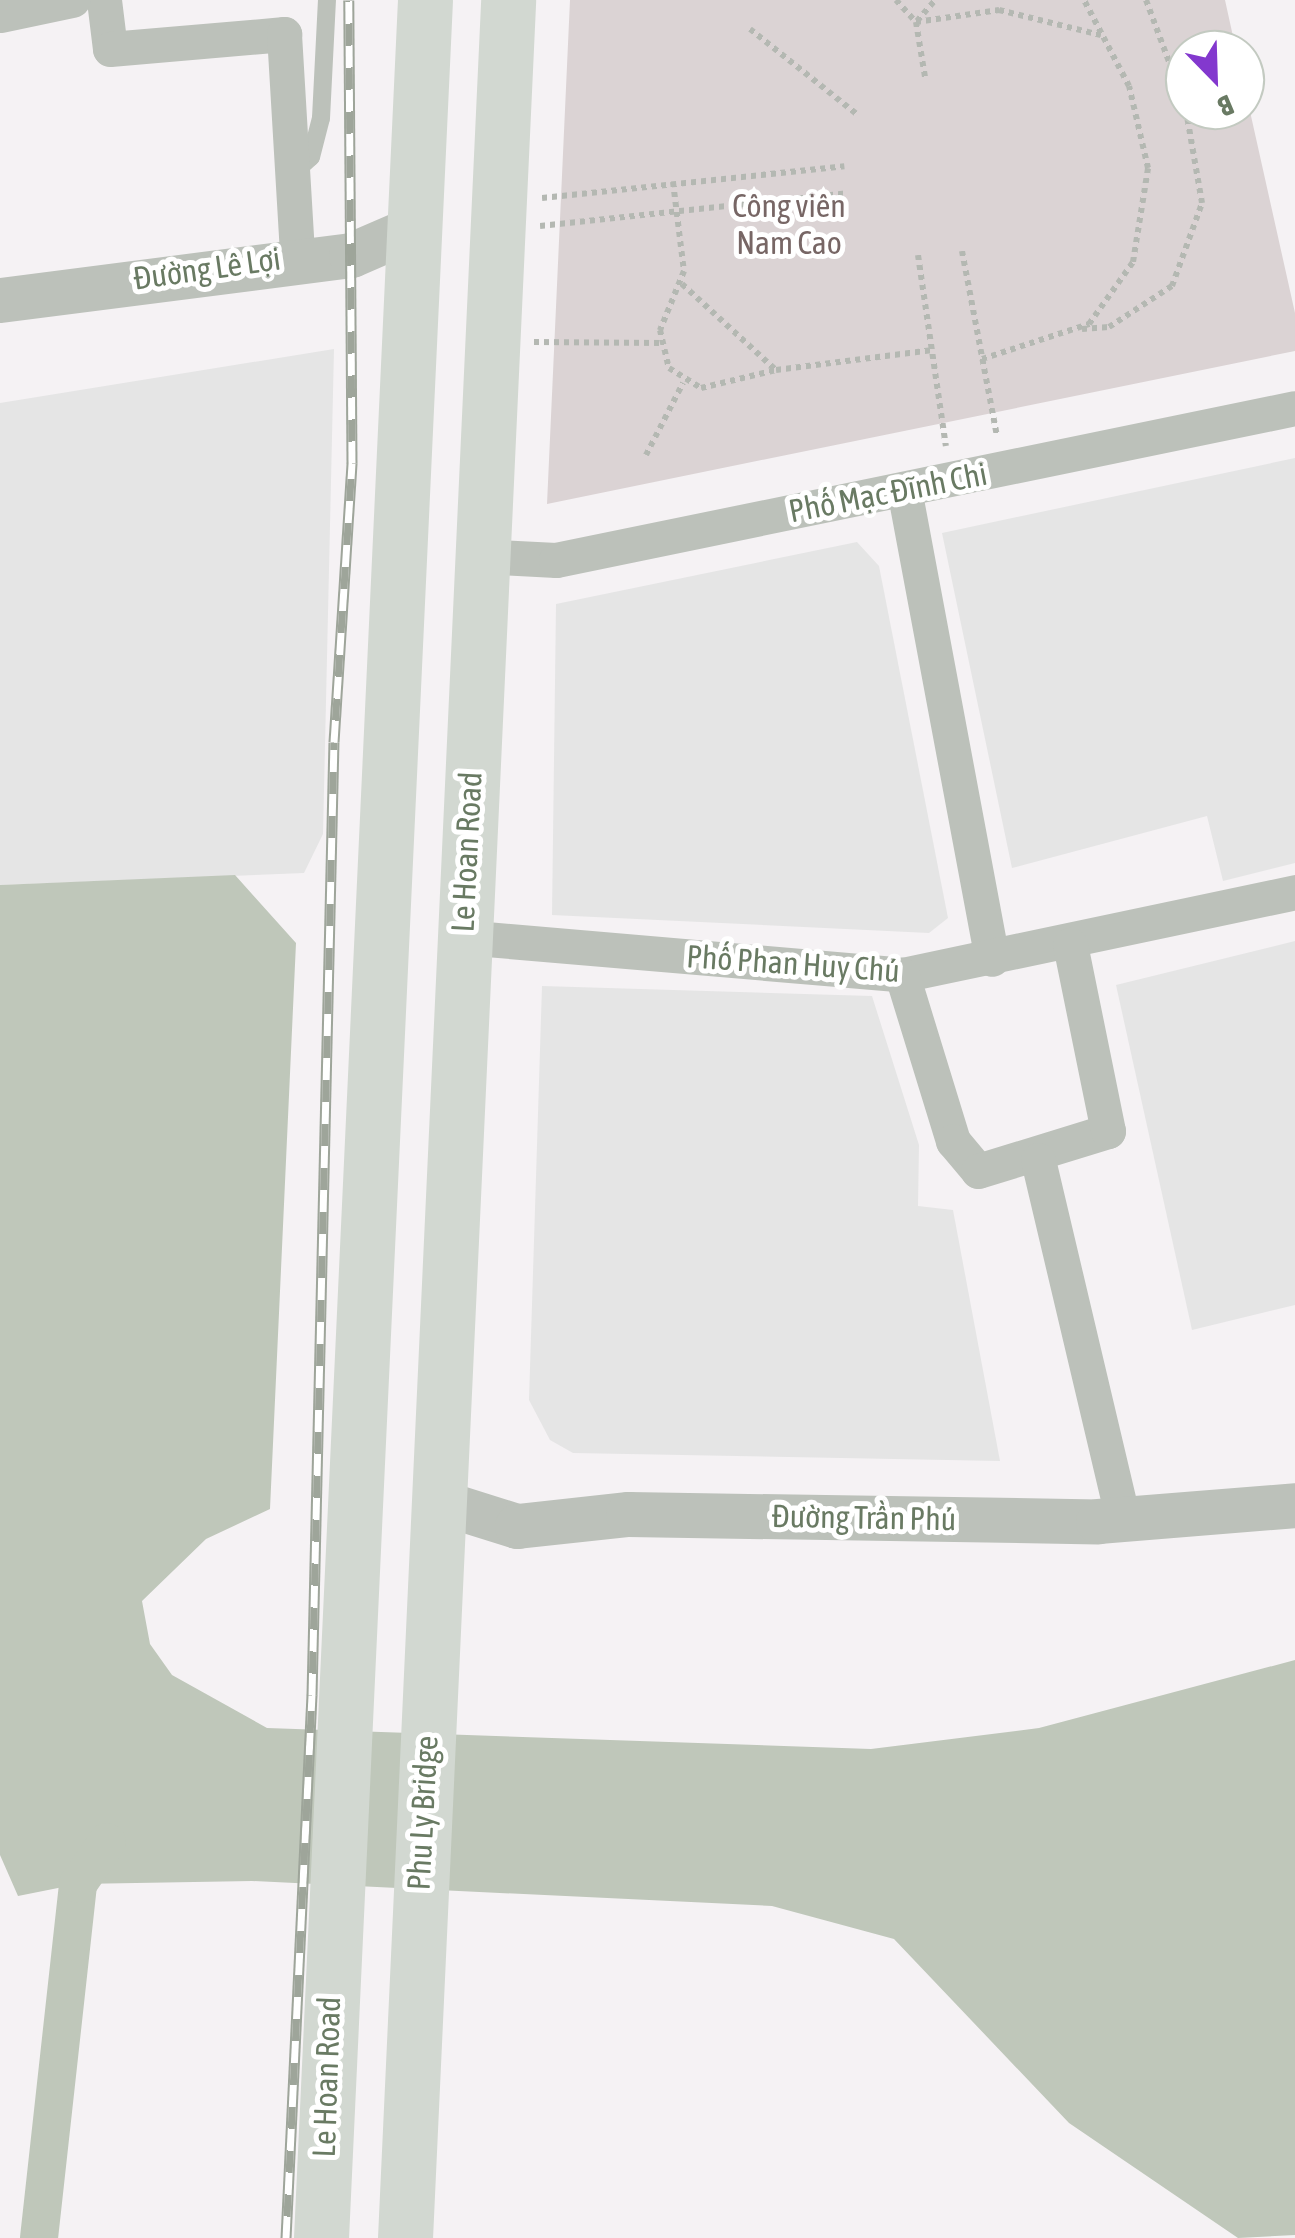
<!DOCTYPE html>
<meta charset="utf-8">
<style>
body{margin:0}
#map{position:relative;width:1295px;height:2238px;overflow:hidden;background:#f5f2f4;font-family:"Asap Condensed",sans-serif}
div>[style]{position:absolute}
.built>*{inset:0;background:#e5e5e5}
.green>*{inset:0;background:#dbd3d4}
.water>*{inset:0;background:#bfc7ba}
.canal>*{height:38px;margin:-19px;padding:0 19px;transform-origin:19px;border-radius:19px;background:#bfc7ba}
.path>*{height:6px;margin-top:-3px;transform-origin:0;background:repeating-linear-gradient(90deg,#b4b8b2 0 5px,transparent 0 10px)}
.service>*{height:18px;margin:-9px;padding:0 9px;transform-origin:9px;border-radius:9px;background:#bcc1ba}
.minor>*{height:35px;margin:-17.5px;padding:0 17.5px;transform-origin:17.5px;border-radius:17.5px;background:#bcc1ba}
.tertiary>*{height:45px;margin:-22.5px;padding:0 22.5px;transform-origin:22.5px;border-radius:22.5px;background:#bcc1ba}
.primary>*{height:55px;margin:-27.5px;padding:0 27.5px;transform-origin:27.5px;border-radius:27.5px;background:#d2d8d1}
.rail>*{height:11px;margin-top:-5.5px;transform-origin:0;background:repeating-linear-gradient(90deg,#fff 0 22px,#9ea59a 0 44px);box-sizing:border-box;border-block:2px solid #9ea59a}
span{translate:-50% -50%;white-space:nowrap;text-align:center;line-height:1.15;-webkit-text-stroke:10px #fff;paint-order:stroke}
.park-label{font-size:32px;color:#776665}
.street-label{font-size:32px;color:#697a63}
.north{position:absolute;left:1165px;top:30px;width:100px;height:100px;box-sizing:border-box;background:#fff;border:2px solid #c3cac1;border-radius:50%;rotate:157deg;font-size:28px;font-weight:700;line-height:40px;text-align:center;color:#697a63}
.north::after{content:'';display:block;margin:auto;width:35px;height:45px;background:#8338ce;clip-path:polygon(50% 0,100% 100%,50% 72%,0 100%)}
</style>
<div id="map">
<div class="built">
<i style="clip-path:polygon(334px 349px,323px 834px,304px 873px,0 885px,0 403px)"></i>
<i style="clip-path:polygon(1295px 458px,1295px 863px,1223px 881px,1207px 816px,1012px 868px,942px 533px)"></i>
<i style="clip-path:polygon(857px 542px,879px 566px,948px 918px,929px 933px,552px 915px,556px 604px)"></i>
<i style="clip-path:polygon(1295px 941px,1295px 1305px,1192px 1330px,1116px 985px)"></i>
<i style="clip-path:polygon(542px 986px,872px 996px,919px 1145px,918px 1206px,953px 1210px,1000px 1461px,573px 1453px,550px 1440px,529px 1400px)"></i>
</div>
<div class="green">
<i style="clip-path:polygon(570px 0,1225px 0,1236px 50px,1185px 50px,1185px 110px,1245px 110px,1245px 89px,1295px 313px,1295px 351px,547px 504px)"></i>
</div>
<div class="water">
<i style="clip-path:polygon(235px 875px,296px 943px,270px 1509px,206px 1539px,142px 1601px,150px 1644px,172px 1675px,267px 1728px,871px 1749px,1039px 1728px,1295px 1660px,1295px 2235px,1238px 2238px,1069px 2123px,894px 1939px,772px 1906px,252px 1881px,78px 1884px,18px 1896px,0 1855px,0 885px)"></i>
</div>
<div class="canal">
<i style="left:39px;top:2238px;width:356px;rotate:-83.7deg"></i>
<i style="left:78px;top:1884px;width:51px;rotate:-55.4deg"></i>
</div>
<div class="path">
<i style="left:896px;top:0;width:30px;rotate:48deg"></i>
<i style="left:916px;top:22px;width:56px;rotate:80.7deg"></i>
<i style="left:1146px;top:0;width:112px;rotate:69.6deg"></i>
<i style="left:917px;top:21px;width:28px;rotate:-49deg"></i>
<i style="left:916px;top:22px;width:84px;rotate:-8.2deg"></i>
<i style="left:999px;top:10px;width:105px;rotate:13.8deg"></i>
<i style="left:750px;top:29px;width:139px;rotate:38.6deg"></i>
<i style="left:673px;top:182px;width:90px;rotate:83deg"></i>
<i style="left:684px;top:271px;width:64px;rotate:112.1deg"></i>
<i style="left:660px;top:330px;width:39px;rotate:77deg"></i>
<i style="left:669px;top:368px;width:38px;rotate:32deg"></i>
<i style="left:701px;top:388px;width:77px;rotate:-13.5deg"></i>
<i style="left:542px;top:198px;width:304px;rotate:-6deg"></i>
<i style="left:540px;top:226px;width:309px;rotate:-6.1deg"></i>
<i style="left:962px;top:251px;width:188px;rotate:79.3deg"></i>
<i style="left:918px;top:255px;width:193px;rotate:81.7deg"></i>
<i style="left:682px;top:284px;width:127px;rotate:42.5deg"></i>
<i style="left:776px;top:370px;width:158px;rotate:-7.3deg"></i>
<i style="left:1082px;top:329px;width:27px;rotate:-4deg"></i>
<i style="left:1109px;top:327px;width:75px;rotate:-33.1deg"></i>
<i style="left:1172px;top:286px;width:88px;rotate:-70.1deg"></i>
<i style="left:1202px;top:203px;width:94px;rotate:-99.8deg"></i>
<i style="left:534px;top:342px;width:129px;rotate:0.4deg"></i>
<i style="left:982px;top:359px;width:113px;rotate:-18.1deg"></i>
<i style="left:1089px;top:324px;width:76px;rotate:-54.6deg"></i>
<i style="left:1133px;top:262px;width:95px;rotate:-80.9deg"></i>
<i style="left:1148px;top:168px;width:84px;rotate:-103deg"></i>
<i style="left:1129px;top:86px;width:97px;rotate:-117.6deg"></i>
<i style="left:646px;top:455px;width:81px;rotate:-62.8deg"></i>
</div>
<div class="service">
<i style="left:293px;top:173px;width:24px;rotate:-42deg"></i>
<i style="left:311px;top:157px;width:40px;rotate:-75.6deg"></i>
<i style="left:321px;top:118px;width:118px;rotate:-87.1deg"></i>
</div>
<div class="minor">
<i style="left:104px;top:0;width:49px;rotate:83deg"></i>
<i style="left:110px;top:49px;width:175px;rotate:-4.9deg"></i>
<i style="left:284px;top:34px;width:222px;rotate:86.6deg"></i>
<i style="left:0;top:15px;width:74px;rotate:-11.8deg"></i>
<i style="left:904px;top:489px;width:478px;rotate:79.4deg"></i>
<i style="left:480px;top:556px;width:76px;rotate:3deg"></i>
<i style="left:556px;top:560px;width:754px;rotate:-11.62deg"></i>
<i style="left:463px;top:937px;width:441px;rotate:4.9deg"></i>
<i style="left:902px;top:975px;width:402px;rotate:-11.9deg"></i>
<i style="left:902px;top:975px;width:174px;rotate:72.9deg"></i>
<i style="left:953px;top:1141px;width:39px;rotate:50deg"></i>
<i style="left:978px;top:1171px;width:136px;rotate:-17.1deg"></i>
<i style="left:1108px;top:1131px;width:190px;rotate:-101.5deg"></i>
<i style="left:1038px;top:1160px;width:369px;rotate:76.7deg"></i>
</div>
<div class="tertiary">
<i style="left:0;top:300px;width:354px;rotate:-7.3deg"></i>
<i style="left:351px;top:255px;width:65px;rotate:-23.4deg"></i>
<i style="left:437px;top:1501px;width:84px;rotate:17.4deg"></i>
<i style="left:517px;top:1526px;width:112px;rotate:-6.2deg"></i>
<i style="left:628px;top:1514px;width:470px;rotate:0.9deg"></i>
<i style="left:1098px;top:1521px;width:198px;rotate:-4.6deg"></i>
</div>
<div class="primary">
<i style="left:321px;top:2238px;width:2240px;rotate:-87.34deg"></i>
<i style="left:405px;top:2238px;width:2240px;rotate:-87.36deg"></i>
</div>
<div class="rail">
<i style="left:286px;top:2238px;width:544px;rotate:-87.26deg"></i>
<i style="left:312px;top:1695px;width:953px;rotate:-88.68deg"></i>
<i style="left:334px;top:742px;width:280px;rotate:-86.3deg"></i>
<i style="left:352px;top:463px;width:463px;rotate:-90.4deg"></i>
</div>
<div class="park-label">
<span style="left:789px;top:225px">Công viên<br>Nam Cao</span>
</div>
<div class="street-label">
<span style="left:207px;top:269px;rotate:-8deg">Đường Lê Lợi</span>
<span style="left:888px;top:493px;rotate:-11deg">Phố Mạc Đĩnh Chi</span>
<span style="left:467px;top:852px;rotate:-87deg">Le Hoan Road</span>
<span style="left:793px;top:964px;rotate:4deg">Phố Phan Huy Chú</span>
<span style="left:864px;top:1518px;rotate:1deg">Đường Trần Phú</span>
<span style="left:423px;top:1813px;rotate:-87deg">Phu Ly Bridge</span>
<span style="left:327px;top:2077px;rotate:-88deg">Le Hoan Road</span>
</div>
<div class="north">B</div>
</div>
